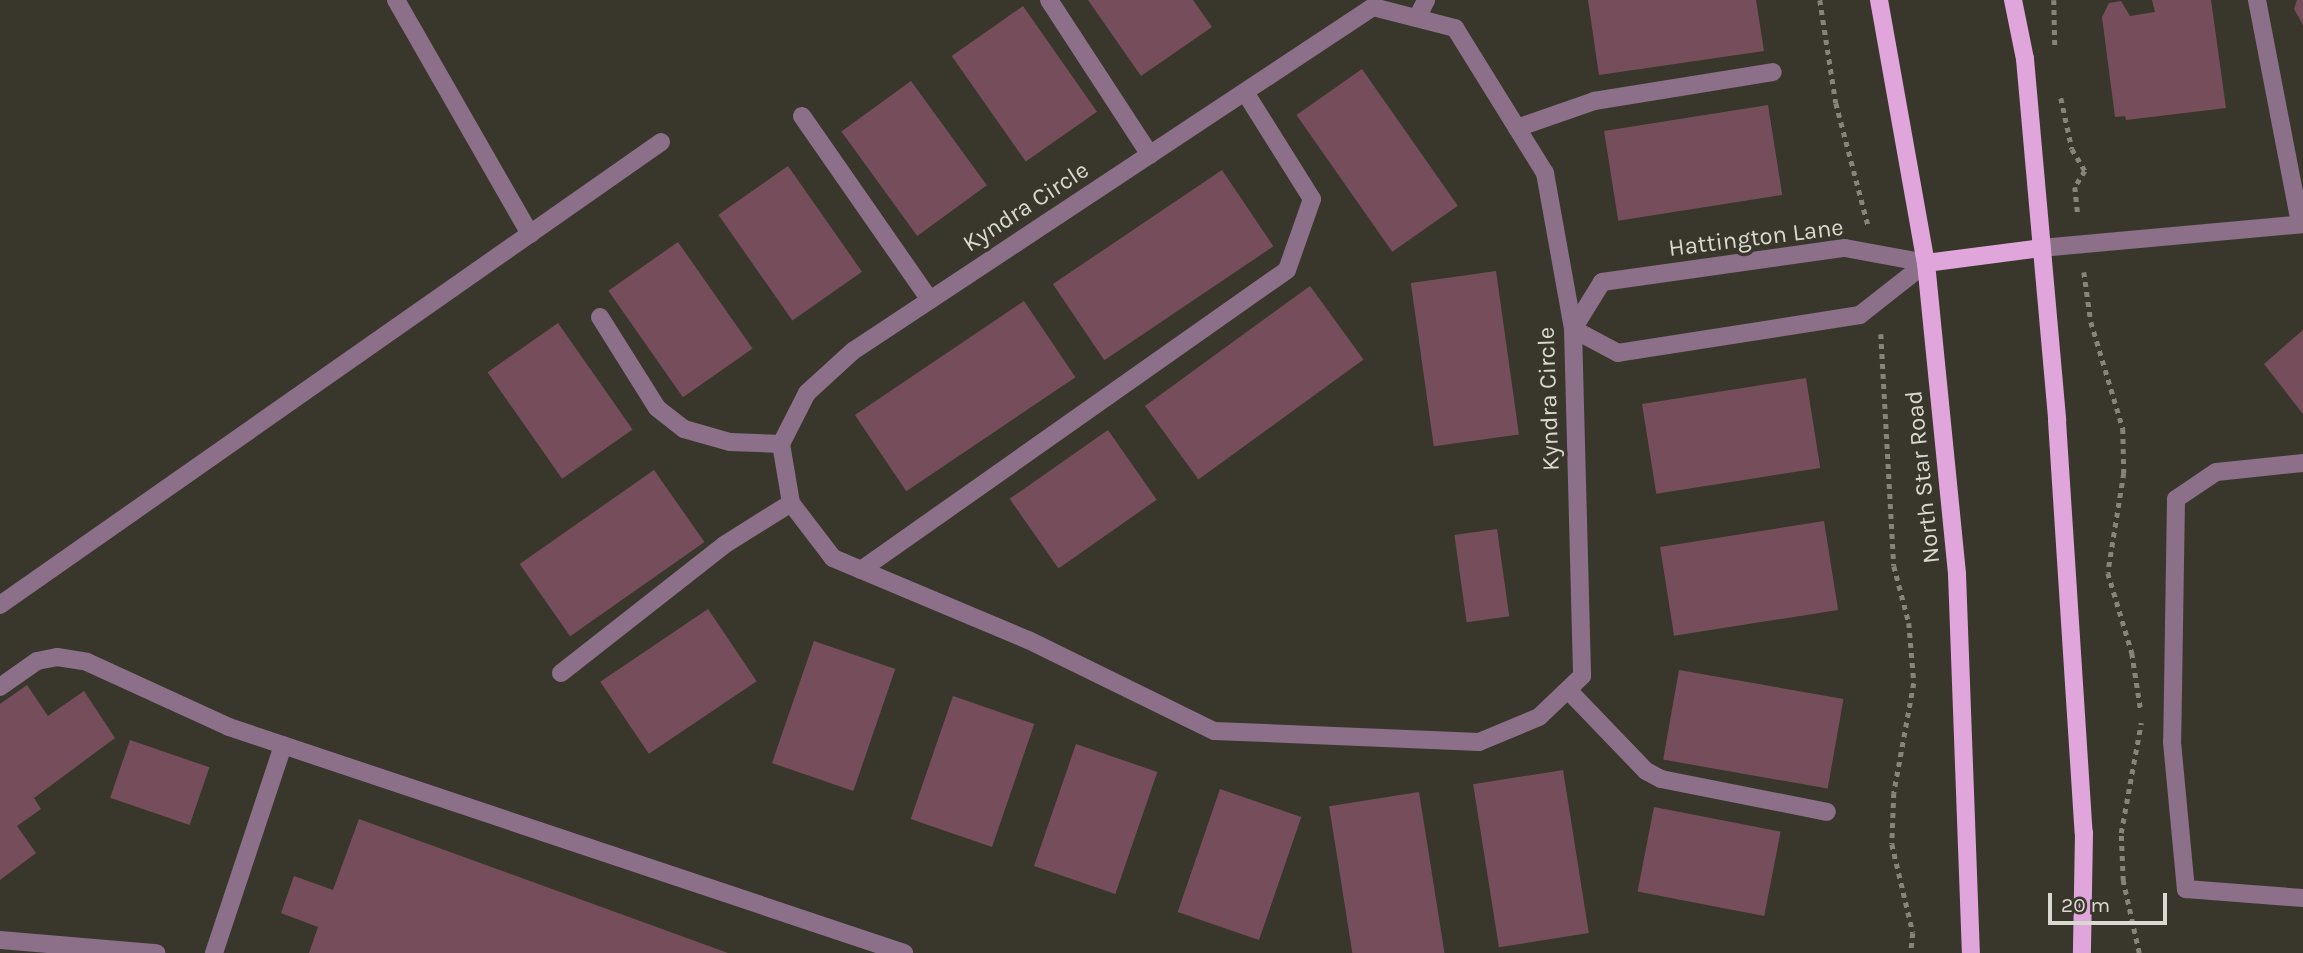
<!DOCTYPE html>
<style>
body{margin:0}
#map{position:relative;width:2303px;height:953px;overflow:hidden;background:#39372b;font-family:Karla,sans-serif}
div>[style]{position:absolute}
.building>*{inset:0;background:#764e5b;transform-origin:0 0}
.path>*{height:4.5px;margin-top:-2.25px;transform-origin:0;background:repeating-linear-gradient(90deg,#87857b 0 5px,transparent 0 10px)}
.minor>*{height:18px;margin:-9px;padding:0 9px;transform-origin:9px;border-radius:9px;background:#8c6f89}
.major>*{height:18px;margin:-9px;padding:0 9px;transform-origin:9px;border-radius:9px;background:#e0a5db}
span{translate:-50% -50%;white-space:nowrap;text-align:center;line-height:1.15;-webkit-text-stroke:7px #39372b;paint-order:stroke}
.street-label{font-size:24px;color:#dad9d1}
.scale{position:absolute;left:2048px;top:893px;width:119px;height:32px;box-sizing:border-box;border:4px solid #dad9d1;border-top:0;padding-left:9px;font-size:21px;line-height:24px;white-space:nowrap;color:#dad9d1;-webkit-text-stroke:5px #39372b;paint-order:stroke}
</style>
<div id="map">
<div class="building">
<i style="clip-path:polygon(1088px 0,1193px 0,1212px 27px,1141px 76px)"></i>
<i style="clip-path:polygon(1588px 0,1756px 0,1764px 51px,1599px 75px)"></i>
<i style="clip-path:polygon(2152px 0,2211px 0,2226px 108px,2126px 120px,2125px 116px,2115px 117px,2102px 17px,2109px 3px,2121px 1px,2130px 16px,2155px 12px)"></i>
<i style="clip-path:polygon(2297px 0,2303px 0,2303px 25px,2294px 9px)"></i>
<i style="left:1023px;top:6px;width:129px;height:87px;rotate:55deg"></i>
<i style="left:1362px;top:69px;width:167px;height:80px;rotate:55deg"></i>
<i style="left:911px;top:81px;width:129px;height:86px;rotate:54deg"></i>
<i style="left:1768px;top:105px;width:91px;height:166px;rotate:81deg"></i>
<i style="left:788px;top:166px;width:129px;height:85px;rotate:55deg"></i>
<i style="left:1222px;top:170px;width:92px;height:204px;rotate:56deg"></i>
<i style="left:678px;top:242px;width:130px;height:85px;rotate:55deg"></i>
<i style="left:1496px;top:271px;width:165px;height:86px;rotate:82deg"></i>
<i style="left:1310px;top:286px;width:91px;height:204px;rotate:54deg"></i>
<i style="left:1024px;top:301px;width:92px;height:204px;rotate:56deg"></i>
<i style="left:558px;top:323px;width:130px;height:86px;rotate:55deg"></i>
<i style="clip-path:polygon(2303px 330px,2303px 414px,2264px 364px)"></i>
<i style="left:1806px;top:378px;width:91px;height:166px;rotate:81deg"></i>
<i style="left:1108px;top:430px;width:85px;height:120px;rotate:55deg"></i>
<i style="left:654px;top:470px;width:88px;height:164px;rotate:55deg"></i>
<i style="left:1824px;top:521px;width:90px;height:166px;rotate:81deg"></i>
<i style="left:1497px;top:529px;width:88px;height:43px;rotate:82deg"></i>
<i style="left:708px;top:609px;width:87px;height:130px;rotate:56deg"></i>
<i style="left:814px;top:641px;width:86px;height:129px;rotate:19deg"></i>
<i style="left:1679px;top:670px;width:167px;height:91px;rotate:10deg"></i>
<i style="clip-path:polygon(27px 685px,48px 716px,84px 691px,115px 738px,34px 798px,41px 809px,17px 826px,36px 853px,0 880px,0 704px)"></i>
<i style="left:953px;top:696px;width:86px;height:130px;rotate:19deg"></i>
<i style="left:130px;top:740px;width:84px;height:61px;rotate:19deg"></i>
<i style="left:1076px;top:744px;width:86px;height:129px;rotate:19deg"></i>
<i style="left:1563px;top:770px;width:165px;height:91px;rotate:81deg"></i>
<i style="left:1220px;top:789px;width:86px;height:130px;rotate:19deg"></i>
<i style="left:1419px;top:792px;width:163px;height:91px;rotate:81deg"></i>
<i style="left:1654px;top:807px;width:129px;height:86px;rotate:11deg"></i>
<i style="clip-path:polygon(359px 819px,728px 953px,309px 953px,318px 927px,281px 913px,294px 876px,333px 890px)"></i>
</div>
<div class="path">
<i style="left:1820px;top:0;width:104px;rotate:81.2deg"></i>
<i style="left:1836px;top:103px;width:126px;rotate:75.3deg"></i>
<i style="left:2054px;top:0;width:47px;rotate:88.8deg"></i>
<i style="left:2061px;top:98px;width:52px;rotate:77.8deg"></i>
<i style="left:2072px;top:149px;width:26px;rotate:59deg"></i>
<i style="left:2085px;top:171px;width:19px;rotate:122deg"></i>
<i style="left:2075px;top:187px;width:28px;rotate:84deg"></i>
<i style="left:2084px;top:272px;width:50px;rotate:82deg"></i>
<i style="left:2091px;top:322px;width:112px;rotate:73.3deg"></i>
<i style="left:2123px;top:429px;width:44px;rotate:88.7deg"></i>
<i style="left:2124px;top:473px;width:101px;rotate:99.1deg"></i>
<i style="left:2108px;top:573px;width:84px;rotate:73.3deg"></i>
<i style="left:2132px;top:653px;width:59px;rotate:81.2deg"></i>
<i style="left:1881px;top:334px;width:232px;rotate:86.8deg"></i>
<i style="left:1894px;top:566px;width:59px;rotate:75.3deg"></i>
<i style="left:1909px;top:623px;width:60px;rotate:85.2deg"></i>
<i style="left:1914px;top:683px;width:112px;rotate:100.3deg"></i>
<i style="left:1894px;top:793px;width:51px;rotate:92.2deg"></i>
<i style="left:1892px;top:844px;width:91px;rotate:76.7deg"></i>
<i style="left:1913px;top:933px;width:20px;rotate:96deg"></i>
<i style="left:2139px;top:953px;width:74px;rotate:-102.5deg"></i>
<i style="left:2123px;top:881px;width:48px;rotate:-92.4deg"></i>
<i style="left:2121px;top:833px;width:112px;rotate:-79.7deg"></i>
</div>
<div class="minor">
<i style="left:396px;top:0;width:270px;rotate:60.2deg"></i>
<i style="left:1049px;top:0;width:185px;rotate:56.9deg"></i>
<i style="left:2257px;top:0;width:228px;rotate:79.1deg"></i>
<i style="left:1373px;top:7px;width:85px;rotate:14.4deg"></i>
<i style="left:1455px;top:28px;width:171px;rotate:58.2deg"></i>
<i style="left:1545px;top:173px;width:158px;rotate:79.8deg"></i>
<i style="left:1573px;top:329px;width:347px;rotate:88.5deg"></i>
<i style="left:1582px;top:676px;width:59px;rotate:136.4deg"></i>
<i style="left:1539px;top:717px;width:65px;rotate:157.4deg"></i>
<i style="left:1479px;top:742px;width:265px;rotate:-177.6deg"></i>
<i style="left:1214px;top:731px;width:207px;rotate:-153.9deg"></i>
<i style="left:1028px;top:640px;width:212px;rotate:-157.2deg"></i>
<i style="left:833px;top:558px;width:69px;rotate:-127.4deg"></i>
<i style="left:791px;top:503px;width:60px;rotate:-99.6deg"></i>
<i style="left:781px;top:444px;width:57px;rotate:-63deg"></i>
<i style="left:807px;top:393px;width:62px;rotate:-42.4deg"></i>
<i style="left:853px;top:351px;width:623px;rotate:-33.49deg"></i>
<i style="left:1417px;top:18px;width:20px;rotate:-63deg"></i>
<i style="left:802px;top:116px;width:224px;rotate:55.2deg"></i>
<i style="left:1517px;top:128px;width:82px;rotate:-19.3deg"></i>
<i style="left:1594px;top:101px;width:181px;rotate:-9.2deg"></i>
<i style="left:1845px;top:248px;width:82px;rotate:10.5deg"></i>
<i style="left:1926px;top:263px;width:84px;rotate:141.8deg"></i>
<i style="left:1860px;top:315px;width:245px;rotate:171.1deg"></i>
<i style="left:1618px;top:353px;width:51px;rotate:-151.9deg"></i>
<i style="left:1573px;top:329px;width:55px;rotate:-58.3deg"></i>
<i style="left:1602px;top:282px;width:245px;rotate:-8deg"></i>
<i style="left:2041px;top:248px;width:263px;rotate:-5.2deg"></i>
<i style="left:600px;top:317px;width:107px;rotate:57.9deg"></i>
<i style="left:657px;top:408px;width:34px;rotate:38deg"></i>
<i style="left:684px;top:429px;width:48px;rotate:15.8deg"></i>
<i style="left:730px;top:442px;width:51px;rotate:2.2deg"></i>
<i style="left:2303px;top:463px;width:87px;rotate:174.1deg"></i>
<i style="left:2216px;top:472px;width:48px;rotate:146deg"></i>
<i style="left:2176px;top:499px;width:243px;rotate:90.9deg"></i>
<i style="left:2172px;top:742px;width:148px;rotate:84.6deg"></i>
<i style="left:2186px;top:889px;width:117px;rotate:4.4deg"></i>
<i style="left:861px;top:570px;width:521px;rotate:-35.15deg"></i>
<i style="left:1287px;top:270px;width:75px;rotate:-70.6deg"></i>
<i style="left:1312px;top:199px;width:126px;rotate:-122.1deg"></i>
<i style="left:0;top:605px;width:807px;rotate:-35.01deg"></i>
<i style="left:561px;top:673px;width:207px;rotate:-38.1deg"></i>
<i style="left:724px;top:545px;width:79px;rotate:-32.1deg"></i>
<i style="left:0;top:687px;width:45px;rotate:-35.1deg"></i>
<i style="left:37px;top:661px;width:20px;rotate:-11deg"></i>
<i style="left:57px;top:657px;width:30px;rotate:9deg"></i>
<i style="left:87px;top:662px;width:156px;rotate:24.6deg"></i>
<i style="left:229px;top:727px;width:712px;rotate:18.51deg"></i>
<i style="left:1568px;top:690px;width:112px;rotate:46.1deg"></i>
<i style="left:1646px;top:771px;width:17px;rotate:28deg"></i>
<i style="left:1661px;top:779px;width:169px;rotate:11.2deg"></i>
<i style="left:0;top:940px;width:157px;rotate:4.8deg"></i>
<i style="left:214px;top:953px;width:219px;rotate:-71.6deg"></i>
</div>
<div class="major">
<i style="left:1879px;top:0;width:267px;rotate:79.9deg"></i>
<i style="left:1926px;top:263px;width:313px;rotate:84.3deg"></i>
<i style="left:1957px;top:574px;width:379px;rotate:87.9deg"></i>
<i style="left:2013px;top:0;width:60px;rotate:78.5deg"></i>
<i style="left:2025px;top:59px;width:363px;rotate:84.9deg"></i>
<i style="left:2057px;top:421px;width:413px;rotate:86.3deg"></i>
<i style="left:2084px;top:833px;width:120px;rotate:91deg"></i>
<i style="left:1926px;top:263px;width:116px;rotate:-7.4deg"></i>
</div>
<div class="street-label">
<span style="left:1026px;top:207px;rotate:-33deg">Kyndra Circle</span>
<span style="left:1756px;top:238px;rotate:-7deg">Hattington Lane</span>
<span style="left:1549px;top:399px;rotate:-92deg">Kyndra Circle</span>
<span style="left:1923px;top:477px;rotate:-96deg">North Star Road</span>
</div>
<div class="scale">20 m</div>
</div>
